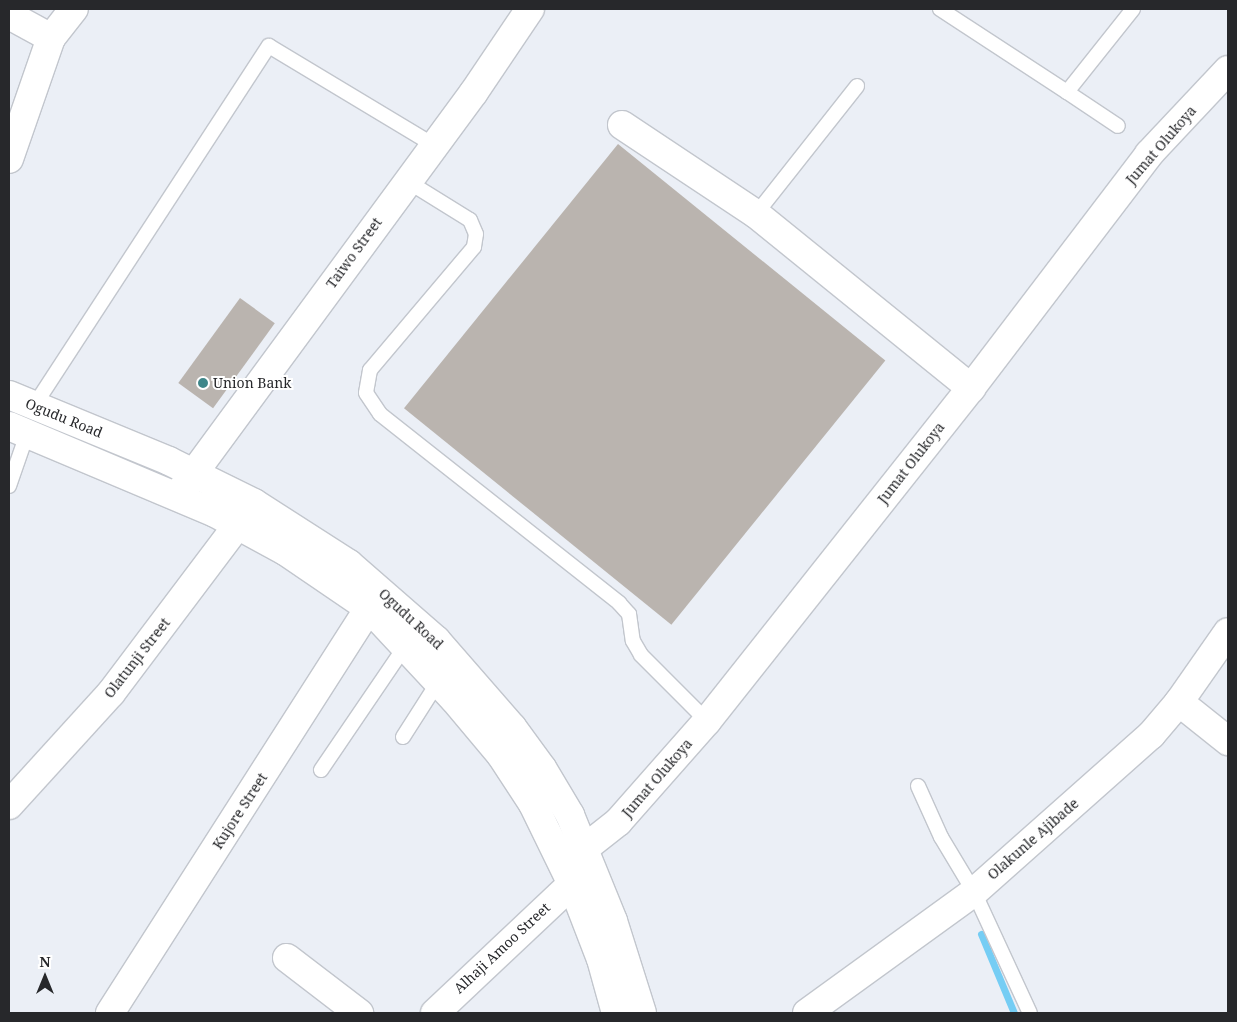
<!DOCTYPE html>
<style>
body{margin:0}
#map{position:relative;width:1237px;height:1022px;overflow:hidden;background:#ebeff6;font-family:"Noto Serif",serif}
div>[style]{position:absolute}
.stream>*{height:7px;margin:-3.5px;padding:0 3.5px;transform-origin:3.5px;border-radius:3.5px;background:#75cdf4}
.building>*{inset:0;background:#bab4af;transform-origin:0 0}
.roads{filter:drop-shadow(1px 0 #c2c6cd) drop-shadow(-1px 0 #c2c6cd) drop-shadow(0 1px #c2c6cd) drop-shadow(0 -1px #c2c6cd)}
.service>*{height:14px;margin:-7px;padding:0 7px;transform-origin:7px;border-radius:7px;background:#fff}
.minor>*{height:28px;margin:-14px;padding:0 14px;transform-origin:14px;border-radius:14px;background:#fff}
.secondary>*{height:28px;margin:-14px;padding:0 14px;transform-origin:14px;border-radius:14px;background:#fff}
.dots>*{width:14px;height:14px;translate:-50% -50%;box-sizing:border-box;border:2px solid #fff;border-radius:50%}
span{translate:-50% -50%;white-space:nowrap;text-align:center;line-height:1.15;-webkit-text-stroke:4px #fff;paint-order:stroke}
.street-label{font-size:14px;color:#27282b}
.poi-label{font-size:14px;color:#27282b}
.left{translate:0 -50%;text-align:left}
.frame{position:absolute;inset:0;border:10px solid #27282b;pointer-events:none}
.north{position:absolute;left:20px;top:952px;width:50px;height:50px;-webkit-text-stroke:4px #fff;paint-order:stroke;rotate:0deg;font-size:14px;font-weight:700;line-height:20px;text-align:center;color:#27282b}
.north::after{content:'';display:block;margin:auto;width:18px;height:22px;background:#27282b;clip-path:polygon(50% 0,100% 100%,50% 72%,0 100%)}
</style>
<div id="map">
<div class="stream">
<i style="left:981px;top:934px;width:86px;rotate:67.3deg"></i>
</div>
<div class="building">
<i style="left:618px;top:144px;width:344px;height:340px;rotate:39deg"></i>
<i style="left:240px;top:298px;width:43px;height:105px;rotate:36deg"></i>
</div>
<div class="roads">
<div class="service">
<i style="left:940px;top:9px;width:152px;rotate:33.2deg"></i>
<i style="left:1067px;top:92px;width:106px;rotate:-51.5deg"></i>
<i style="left:1067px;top:92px;width:61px;rotate:33.7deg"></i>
<i style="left:407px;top:181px;width:74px;rotate:31.8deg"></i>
<i style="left:470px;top:220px;width:15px;rotate:67deg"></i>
<i style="left:476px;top:234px;width:13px;rotate:99deg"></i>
<i style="left:474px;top:247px;width:161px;rotate:130.2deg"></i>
<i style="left:370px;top:370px;width:23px;rotate:100deg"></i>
<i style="left:366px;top:393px;width:25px;rotate:56deg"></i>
<i style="left:380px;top:414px;width:305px;rotate:38.3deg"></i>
<i style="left:619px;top:603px;width:15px;rotate:48deg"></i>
<i style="left:629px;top:614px;width:27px;rotate:82deg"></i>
<i style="left:633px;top:641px;width:16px;rotate:60deg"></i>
<i style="left:641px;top:655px;width:93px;rotate:45deg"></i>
<i style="left:756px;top:214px;width:163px;rotate:-51.7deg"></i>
<i style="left:34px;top:406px;width:430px;rotate:-56.9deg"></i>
<i style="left:269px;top:46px;width:192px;rotate:31deg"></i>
<i style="left:9px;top:486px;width:55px;rotate:-70.9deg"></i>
<i style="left:403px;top:737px;width:65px;rotate:-57.5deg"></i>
<i style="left:321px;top:770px;width:151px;rotate:-55.8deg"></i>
<i style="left:918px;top:786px;width:56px;rotate:65.7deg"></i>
<i style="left:941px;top:837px;width:64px;rotate:59deg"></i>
<i style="left:974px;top:892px;width:133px;rotate:65.2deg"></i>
</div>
<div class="minor">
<i style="left:9px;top:15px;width:48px;rotate:28.7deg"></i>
<i style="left:622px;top:125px;width:161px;rotate:33.6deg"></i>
<i style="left:756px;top:214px;width:277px;rotate:39deg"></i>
<i style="left:9px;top:159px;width:128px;rotate:-70.9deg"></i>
<i style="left:51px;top:38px;width:37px;rotate:-52deg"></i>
<i style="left:177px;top:496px;width:501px;rotate:-53.68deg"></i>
<i style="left:474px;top:92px;width:100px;rotate:-56deg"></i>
<i style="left:1179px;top:702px;width:63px;rotate:38.5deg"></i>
<i style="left:9px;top:805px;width:151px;rotate:-47.7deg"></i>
<i style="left:111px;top:693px;width:234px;rotate:-53deg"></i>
<i style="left:585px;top:848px;width:42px;rotate:-38.2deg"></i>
<i style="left:618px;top:822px;width:135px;rotate:-48.6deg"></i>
<i style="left:707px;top:721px;width:425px;rotate:-51.6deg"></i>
<i style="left:971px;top:388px;width:294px;rotate:-52.7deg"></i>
<i style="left:1149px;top:154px;width:115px;rotate:-46.8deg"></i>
<i style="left:287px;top:958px;width:91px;rotate:37.4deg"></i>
<i style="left:110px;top:1013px;width:481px;rotate:-57.4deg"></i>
<i style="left:435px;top:1013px;width:188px;rotate:-43.3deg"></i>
<i style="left:807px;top:1013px;width:206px;rotate:-35.9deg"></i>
<i style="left:974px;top:892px;width:237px;rotate:-41.6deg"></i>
<i style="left:1151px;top:735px;width:43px;rotate:-49.7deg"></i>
<i style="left:1179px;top:702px;width:85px;rotate:-55deg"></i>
</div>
<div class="secondary">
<i style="left:9px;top:395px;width:173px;rotate:22.4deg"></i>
<i style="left:169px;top:461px;width:95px;rotate:26.3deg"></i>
<i style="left:254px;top:503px;width:113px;rotate:32.7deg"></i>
<i style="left:349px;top:564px;width:116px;rotate:41.1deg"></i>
<i style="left:436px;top:640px;width:116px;rotate:48.9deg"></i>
<i style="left:512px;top:727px;width:51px;rotate:53.8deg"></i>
<i style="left:542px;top:768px;width:55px;rotate:59.2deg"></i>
<i style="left:570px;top:815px;width:114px;rotate:67.9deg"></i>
<i style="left:613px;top:921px;width:96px;rotate:72.5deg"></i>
<i style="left:9px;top:426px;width:224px;rotate:22.9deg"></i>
<i style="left:215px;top:513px;width:80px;rotate:28.5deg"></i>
<i style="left:285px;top:551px;width:102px;rotate:34.2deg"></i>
<i style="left:369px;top:608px;width:125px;rotate:47deg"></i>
<i style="left:454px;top:699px;width:73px;rotate:50deg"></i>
<i style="left:501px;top:755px;width:59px;rotate:56.9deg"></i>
<i style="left:533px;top:804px;width:89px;rotate:64deg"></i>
<i style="left:572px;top:884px;width:80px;rotate:68.9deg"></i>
<i style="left:601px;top:959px;width:56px;rotate:74.5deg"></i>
</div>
</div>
<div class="dots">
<i style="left:203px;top:383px;background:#3e8689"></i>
</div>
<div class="street-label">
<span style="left:1161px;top:145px;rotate:-49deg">Jumat Olukoya</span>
<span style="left:354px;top:253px;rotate:-54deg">Taiwo Street</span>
<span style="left:64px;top:418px;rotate:22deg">Ogudu Road</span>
<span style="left:911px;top:463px;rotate:-52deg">Jumat Olukoya</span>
<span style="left:411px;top:619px;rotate:43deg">Ogudu Road</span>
<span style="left:137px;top:658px;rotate:-52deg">Olatunji Street</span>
<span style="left:657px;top:778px;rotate:-49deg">Jumat Olukoya</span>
<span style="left:240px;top:811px;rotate:-57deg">Kujore Street</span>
<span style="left:1033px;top:839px;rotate:-41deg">Olakunle Ajibade</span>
<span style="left:502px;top:948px;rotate:-43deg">Alhaji Amoo Street</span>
</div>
<div class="poi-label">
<span class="left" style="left:213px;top:383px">Union Bank</span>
</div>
<div class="frame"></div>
<div class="north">N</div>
</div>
